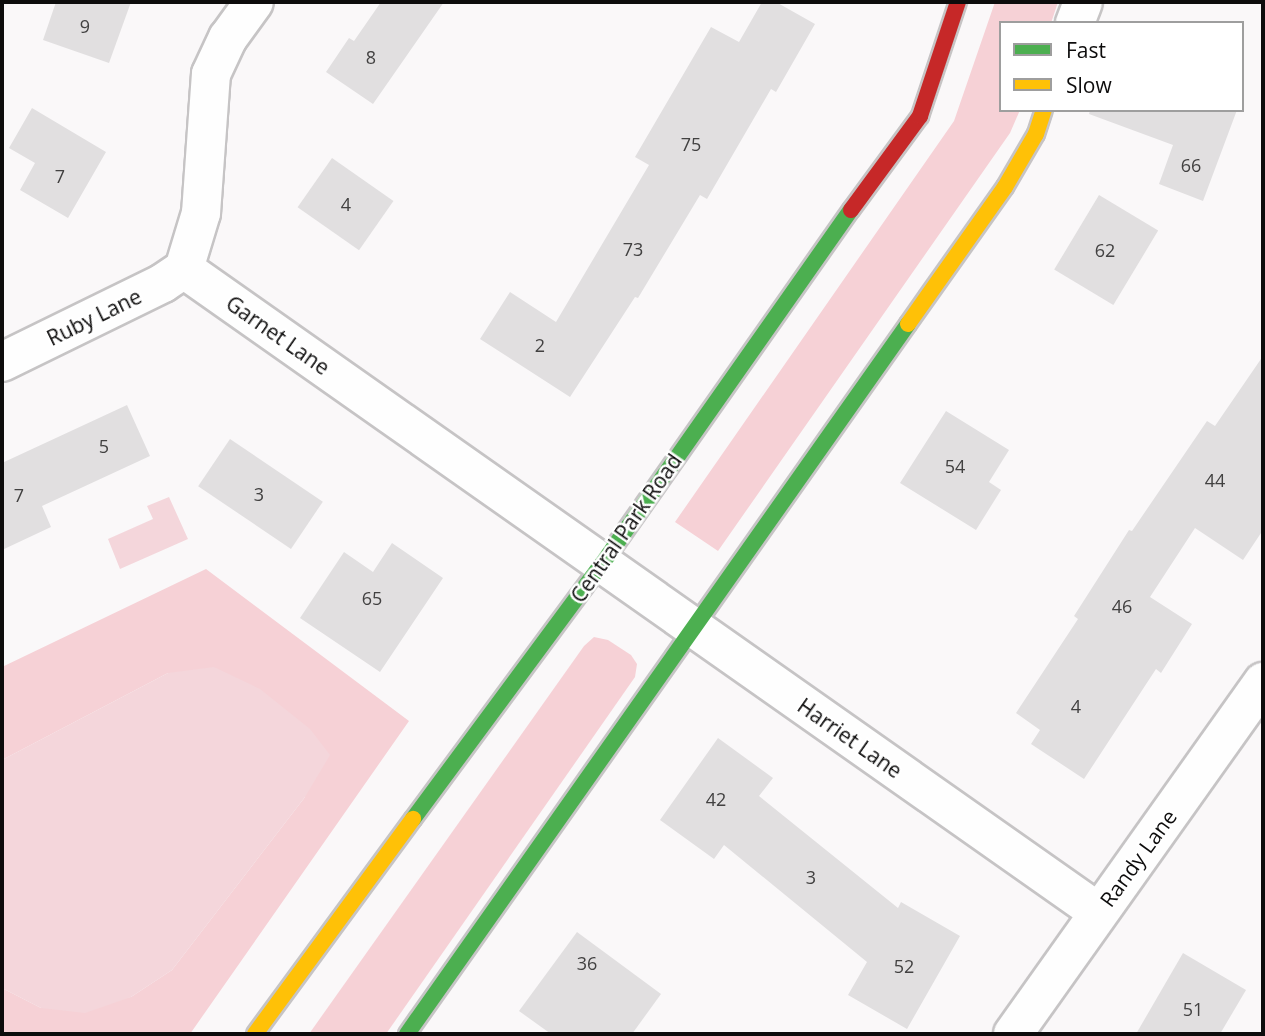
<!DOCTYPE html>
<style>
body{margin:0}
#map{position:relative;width:1265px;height:1036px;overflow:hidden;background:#faf8f9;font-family:"Open Sans",sans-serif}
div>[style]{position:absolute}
.green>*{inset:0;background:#f6d1d6}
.water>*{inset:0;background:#f4d6db}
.building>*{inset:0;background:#e1dfe0;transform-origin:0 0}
.roads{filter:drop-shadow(2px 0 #c6c4c5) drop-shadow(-2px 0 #c6c4c5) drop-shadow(0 2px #c6c4c5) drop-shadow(0 -2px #c6c4c5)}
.street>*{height:38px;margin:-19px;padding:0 19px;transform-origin:19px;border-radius:19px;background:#fefefe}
.fast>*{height:16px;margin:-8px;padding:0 8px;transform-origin:8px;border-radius:8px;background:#4caf50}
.slow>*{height:16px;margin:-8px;padding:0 8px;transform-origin:8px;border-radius:8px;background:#ffc107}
.jam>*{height:16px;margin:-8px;padding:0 8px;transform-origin:8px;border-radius:8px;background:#c62828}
span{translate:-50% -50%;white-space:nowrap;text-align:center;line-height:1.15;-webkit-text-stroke:5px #fff;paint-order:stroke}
.number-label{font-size:18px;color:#424141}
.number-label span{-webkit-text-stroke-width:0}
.street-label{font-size:21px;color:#0d0c0c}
.frame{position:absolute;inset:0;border:4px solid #0d0c0c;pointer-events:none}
.legend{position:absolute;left:999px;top:21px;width:245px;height:91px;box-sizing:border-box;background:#fff;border:2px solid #9e9e9e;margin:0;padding:9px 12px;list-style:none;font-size:21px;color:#0d0c0c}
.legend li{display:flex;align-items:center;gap:14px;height:35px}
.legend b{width:35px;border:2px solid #9e9e9e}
</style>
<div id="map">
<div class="green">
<i style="clip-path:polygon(995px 2px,1058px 2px,1051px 23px,1001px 23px,1001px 110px,1020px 110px,1010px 133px,718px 551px,675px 522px,954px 121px)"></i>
<i style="clip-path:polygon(206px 569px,409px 721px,190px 1034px,2px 1034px,2px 988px,41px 1008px,131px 997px,172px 970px,305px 797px,168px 673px,2px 760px,2px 667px)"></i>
<i style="clip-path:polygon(594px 637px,608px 640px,631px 655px,637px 664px,635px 677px,386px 1034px,309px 1034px,584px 646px)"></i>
</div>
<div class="water">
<i style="clip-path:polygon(169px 497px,188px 539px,120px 569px,108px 539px,153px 519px,147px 506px)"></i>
<i style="clip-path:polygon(214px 667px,260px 689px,310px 729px,330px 755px,305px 797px,172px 970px,131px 997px,85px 1013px,41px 1008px,2px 988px,2px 760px,168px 673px)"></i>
</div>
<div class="building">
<i style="clip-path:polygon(56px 2px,131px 2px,109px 63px,43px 40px)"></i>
<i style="clip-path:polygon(381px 2px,444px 2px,373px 104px,326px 72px,349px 38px,354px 41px)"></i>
<i style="clip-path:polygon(762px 2px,776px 2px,815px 24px,776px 92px,771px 89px,707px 199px,700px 195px,638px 298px,635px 297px,570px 397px,480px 339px,510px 292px,556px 322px,649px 165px,635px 157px,711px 27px,739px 42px)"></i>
<i style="clip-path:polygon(32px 108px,106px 152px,68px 218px,20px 190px,35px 163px,9px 148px)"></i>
<i style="clip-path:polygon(1090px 110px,1237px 110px,1203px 201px,1159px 184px,1173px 145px,1089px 114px)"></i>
<i style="left:332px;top:158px;width:75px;height:60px;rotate:35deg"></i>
<i style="left:1099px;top:195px;width:69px;height:87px;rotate:31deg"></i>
<i style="clip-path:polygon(1263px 356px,1263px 530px,1243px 560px,1195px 528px,1150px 597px,1192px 624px,1161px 673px,1156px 669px,1084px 779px,1031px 744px,1040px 730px,1016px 713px,1078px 619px,1074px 616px,1129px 530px,1132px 531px,1207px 421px,1215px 426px)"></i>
<i style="clip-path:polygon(127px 405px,150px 456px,42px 506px,51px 527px,2px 550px,2px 463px)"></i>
<i style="clip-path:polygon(946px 411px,1009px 450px,989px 482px,1001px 490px,976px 530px,900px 483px)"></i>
<i style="left:230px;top:439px;width:112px;height:57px;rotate:34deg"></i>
<i style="clip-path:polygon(392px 543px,443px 578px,380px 672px,300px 618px,344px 552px,373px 572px)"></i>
<i style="clip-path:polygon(718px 738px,773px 778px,759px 796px,898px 908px,901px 902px,960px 936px,907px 1029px,848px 995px,867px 962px,724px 845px,714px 859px,660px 820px)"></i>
<i style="clip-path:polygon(577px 932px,661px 994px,632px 1034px,551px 1034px,519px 1011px)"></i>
<i style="clip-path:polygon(1183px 953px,1246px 990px,1220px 1034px,1136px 1034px)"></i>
</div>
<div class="roads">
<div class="street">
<i style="left:1075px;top:23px;width:22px;rotate:-69deg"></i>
<i style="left:184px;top:269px;width:1118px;rotate:35.13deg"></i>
<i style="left:184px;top:269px;width:59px;rotate:-73.1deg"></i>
<i style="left:201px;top:213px;width:139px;rotate:-85.9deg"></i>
<i style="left:211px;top:74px;width:40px;rotate:-65deg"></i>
<i style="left:228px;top:38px;width:44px;rotate:-54.2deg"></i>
<i style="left:2px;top:362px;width:179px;rotate:-26.1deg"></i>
<i style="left:163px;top:283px;width:25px;rotate:-34deg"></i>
<i style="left:1013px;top:1034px;width:432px;rotate:-54.6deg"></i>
</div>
<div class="fast">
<i style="left:413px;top:819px;width:317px;rotate:-53.5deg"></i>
<i style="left:602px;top:564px;width:433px;rotate:-54.9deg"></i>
<i style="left:407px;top:1034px;width:869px;rotate:-54.79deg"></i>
</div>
<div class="slow">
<i style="left:908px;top:324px;width:168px;rotate:-54.7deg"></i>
<i style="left:1005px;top:187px;width:61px;rotate:-59.7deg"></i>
<i style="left:1036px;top:134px;width:25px;rotate:-72deg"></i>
<i style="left:255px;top:1034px;width:267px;rotate:-53.7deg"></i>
</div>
<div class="jam">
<i style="left:851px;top:210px;width:117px;rotate:-53.7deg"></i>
<i style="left:920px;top:116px;width:120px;rotate:-71.6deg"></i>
</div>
</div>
<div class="number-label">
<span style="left:85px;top:26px">9</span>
<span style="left:371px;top:57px">8</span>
<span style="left:691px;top:144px">75</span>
<span style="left:1191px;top:165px">66</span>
<span style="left:60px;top:176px">7</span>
<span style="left:346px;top:204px">4</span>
<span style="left:633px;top:249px">73</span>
<span style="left:1105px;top:250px">62</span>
<span style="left:540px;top:345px">2</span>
<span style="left:104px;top:446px">5</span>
<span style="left:955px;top:466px">54</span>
<span style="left:1215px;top:480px">44</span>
<span style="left:259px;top:494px">3</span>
<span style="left:19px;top:495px">7</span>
<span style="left:372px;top:598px">65</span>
<span style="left:1122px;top:606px">46</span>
<span style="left:1076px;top:706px">4</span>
<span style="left:716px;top:799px">42</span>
<span style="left:811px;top:877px">3</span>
<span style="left:587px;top:963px">36</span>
<span style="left:904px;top:966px">52</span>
<span style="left:1193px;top:1009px">51</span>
</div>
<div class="street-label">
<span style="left:94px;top:317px;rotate:-26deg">Ruby Lane</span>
<span style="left:278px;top:335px;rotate:35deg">Garnet Lane</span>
<span style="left:626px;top:528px;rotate:-55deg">Central Park Road</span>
<span style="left:850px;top:738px;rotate:35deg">Harriet Lane</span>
<span style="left:1138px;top:858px;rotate:-54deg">Randy Lane</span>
</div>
<div class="frame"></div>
<ul class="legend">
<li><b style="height:9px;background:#4caf50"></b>Fast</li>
<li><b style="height:9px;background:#ffc107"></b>Slow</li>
</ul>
</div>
